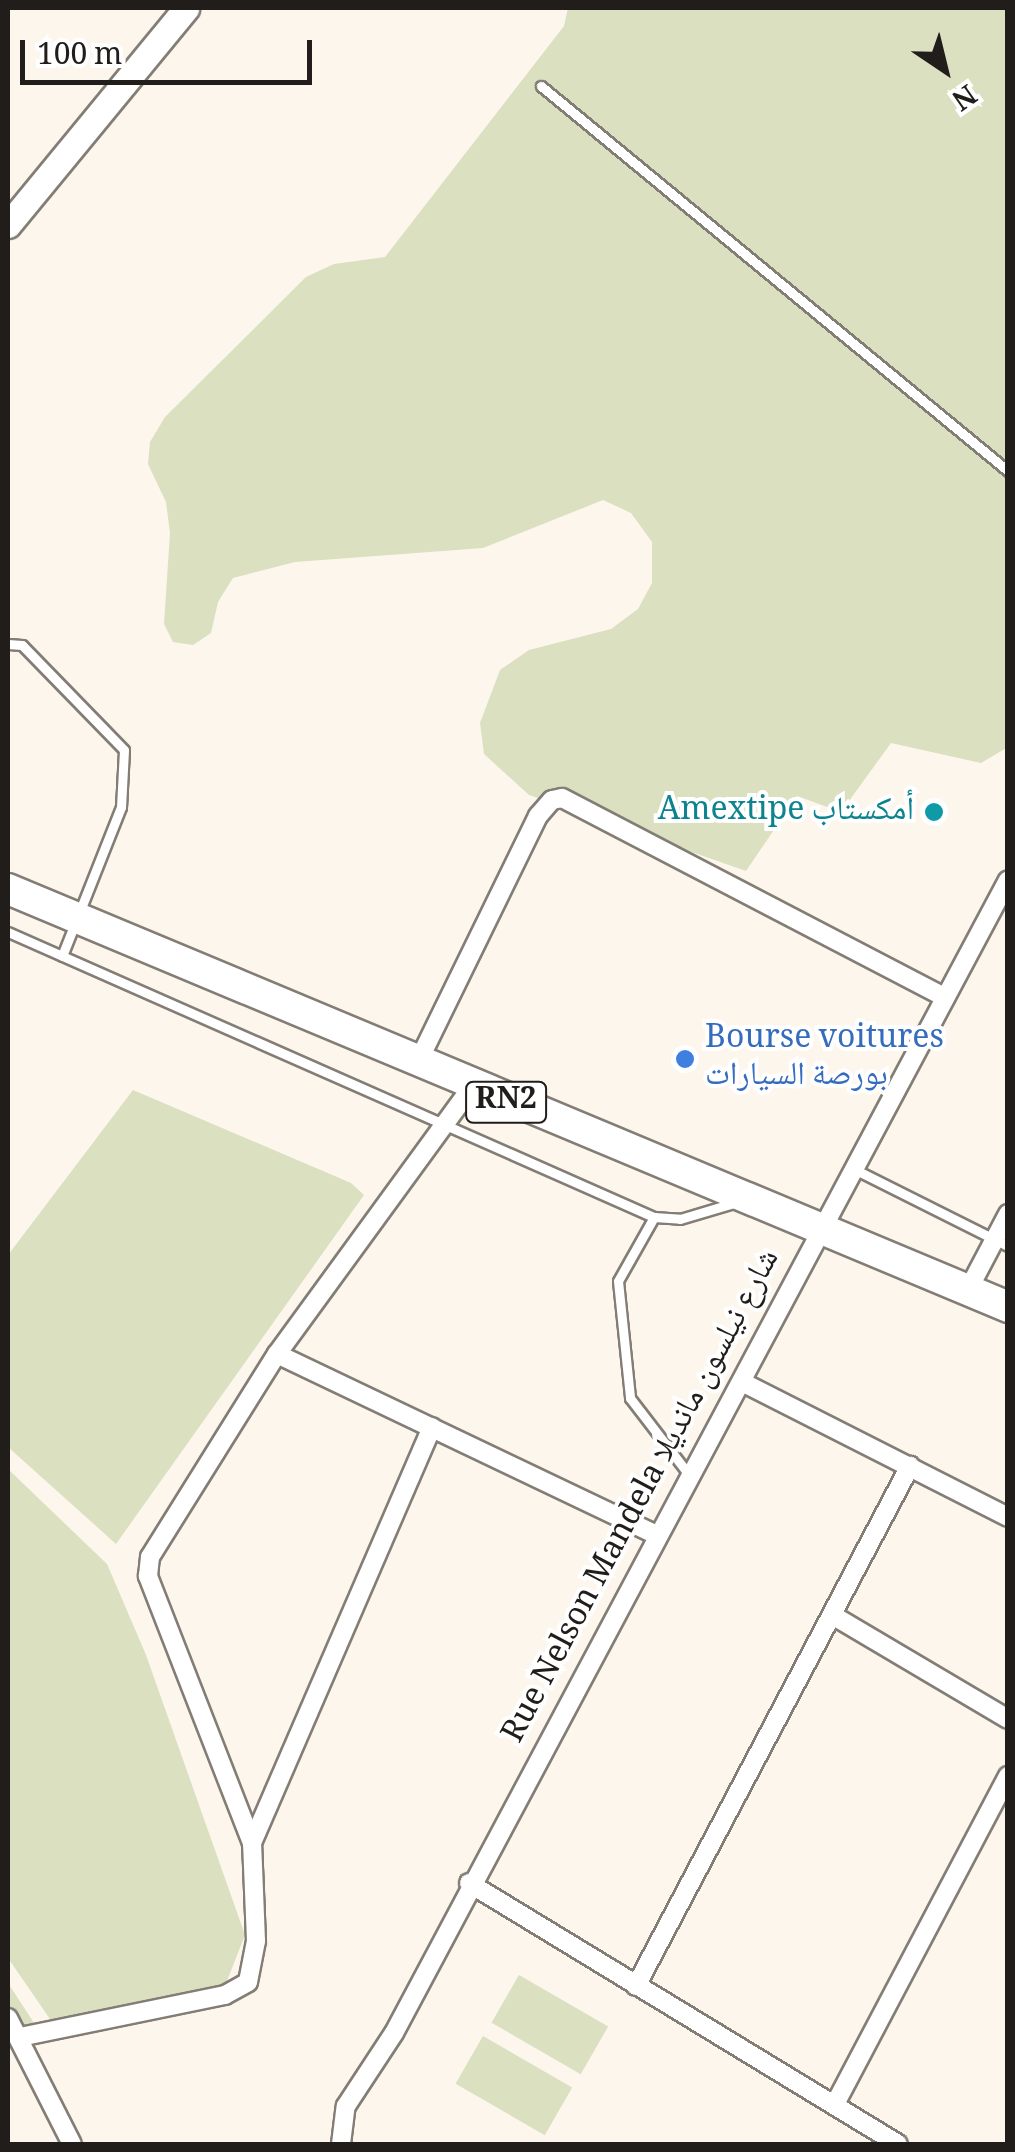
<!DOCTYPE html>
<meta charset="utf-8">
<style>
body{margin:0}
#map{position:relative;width:1015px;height:2152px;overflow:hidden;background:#fdf6ed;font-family:Georgia,"Noto Naskh Arabic",serif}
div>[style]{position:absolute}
.green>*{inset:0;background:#dbe0c0;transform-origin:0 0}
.roads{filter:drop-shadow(2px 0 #837d75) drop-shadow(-2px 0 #837d75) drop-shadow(0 2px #837d75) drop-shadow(0 -2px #837d75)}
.service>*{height:9px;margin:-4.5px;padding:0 4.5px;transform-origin:4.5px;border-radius:4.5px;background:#fff}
.minor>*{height:18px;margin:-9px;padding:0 9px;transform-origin:9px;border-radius:9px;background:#fff}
.secondary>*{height:25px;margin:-12.5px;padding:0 12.5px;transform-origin:12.5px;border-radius:12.5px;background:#fff}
.trunk>*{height:30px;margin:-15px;padding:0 15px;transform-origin:15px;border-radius:15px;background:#fff}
.dots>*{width:28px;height:28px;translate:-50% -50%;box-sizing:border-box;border:5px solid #fff;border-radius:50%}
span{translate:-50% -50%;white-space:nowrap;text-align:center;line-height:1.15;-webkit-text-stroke:8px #fff;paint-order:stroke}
.shield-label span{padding:2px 8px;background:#fff;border:2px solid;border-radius:8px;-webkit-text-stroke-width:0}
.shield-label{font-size:30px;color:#201d1a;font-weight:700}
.culture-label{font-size:32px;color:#0d838f}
.right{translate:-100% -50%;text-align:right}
.shop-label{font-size:32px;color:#366cbe}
.left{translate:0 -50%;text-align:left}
.street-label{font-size:32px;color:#201d1a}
.frame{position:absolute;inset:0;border:10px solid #201d1a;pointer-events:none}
.north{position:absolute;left:895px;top:20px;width:100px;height:100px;-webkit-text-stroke:8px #fff;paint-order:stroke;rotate:145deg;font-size:28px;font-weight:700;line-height:40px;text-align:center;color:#201d1a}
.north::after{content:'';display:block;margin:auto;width:35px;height:45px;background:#201d1a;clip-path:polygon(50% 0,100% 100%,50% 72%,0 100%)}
.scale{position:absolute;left:20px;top:40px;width:292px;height:45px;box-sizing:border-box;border:5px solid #201d1a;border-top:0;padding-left:12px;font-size:30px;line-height:35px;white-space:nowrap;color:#201d1a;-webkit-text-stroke:8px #fff;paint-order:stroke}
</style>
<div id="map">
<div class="green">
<i style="clip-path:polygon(568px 8px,1007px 8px,1008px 747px,981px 763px,891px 743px,841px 812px,797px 796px,746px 871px,529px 795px,484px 754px,480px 723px,500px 670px,529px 650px,611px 629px,638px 609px,652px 583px,652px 542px,631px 513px,603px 500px,483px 548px,295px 562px,233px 578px,218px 602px,211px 633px,193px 645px,173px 642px,164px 624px,170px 533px,166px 502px,148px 464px,150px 442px,165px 417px,306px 277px,334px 264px,385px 257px,564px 26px)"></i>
<i style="clip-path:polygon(133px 1090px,351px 1183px,364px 1195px,116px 1544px,8px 1447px,8px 1255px)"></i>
<i style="clip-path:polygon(8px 1469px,107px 1564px,146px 1655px,245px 1935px,225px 1986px,52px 2022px,8px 1958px)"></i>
<i style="left:519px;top:1975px;width:103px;height:55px;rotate:30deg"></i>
<i style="clip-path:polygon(8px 1983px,34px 2023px,8px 2035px)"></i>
<i style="left:483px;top:2036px;width:103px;height:55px;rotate:30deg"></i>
</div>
<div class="roads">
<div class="service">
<i style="left:541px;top:86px;width:605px;rotate:39.5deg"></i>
<i style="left:8px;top:644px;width:14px;rotate:4deg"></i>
<i style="left:22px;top:645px;width:146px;rotate:45.8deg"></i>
<i style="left:124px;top:750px;width:57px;rotate:93deg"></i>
<i style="left:121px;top:807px;width:160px;rotate:111.6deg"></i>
<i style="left:8px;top:932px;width:706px;rotate:23.81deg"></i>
<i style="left:654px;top:1217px;width:26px;rotate:4deg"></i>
<i style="left:680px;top:1219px;width:59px;rotate:-16.6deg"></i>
<i style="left:854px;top:1169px;width:172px;rotate:26.6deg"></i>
<i style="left:654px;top:1217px;width:73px;rotate:119.4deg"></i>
<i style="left:618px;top:1281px;width:118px;rotate:84.1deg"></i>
<i style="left:630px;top:1398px;width:98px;rotate:52.4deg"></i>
</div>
<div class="minor">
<i style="left:418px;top:1062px;width:274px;rotate:-64deg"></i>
<i style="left:538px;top:816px;width:21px;rotate:-49deg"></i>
<i style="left:552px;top:800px;width:10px;rotate:-11deg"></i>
<i style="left:562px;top:798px;width:432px;rotate:27.5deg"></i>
<i style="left:968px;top:1290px;width:86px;rotate:-62.2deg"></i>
<i style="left:277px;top:1354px;width:420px;rotate:25.5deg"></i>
<i style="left:744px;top:1383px;width:296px;rotate:26.9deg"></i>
<i style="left:834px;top:1616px;width:202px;rotate:30.6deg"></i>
<i style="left:252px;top:1843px;width:453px;rotate:-66.6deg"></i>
<i style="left:469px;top:1883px;width:502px;rotate:31.32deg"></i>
<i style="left:636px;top:1986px;width:588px;rotate:-62.21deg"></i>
<i style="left:8px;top:2018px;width:141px;rotate:63.1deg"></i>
<i style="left:20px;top:2037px;width:209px;rotate:-11.6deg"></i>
<i style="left:225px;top:1995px;width:26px;rotate:-29deg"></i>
<i style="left:248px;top:1982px;width:42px;rotate:-79deg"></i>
<i style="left:256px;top:1941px;width:98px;rotate:-92.3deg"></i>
<i style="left:252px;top:1843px;width:287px;rotate:-111.3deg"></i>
<i style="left:148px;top:1576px;width:19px;rotate:-84deg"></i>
<i style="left:150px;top:1557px;width:239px;rotate:-58deg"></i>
<i style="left:277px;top:1354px;width:331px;rotate:-53.9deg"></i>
<i style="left:835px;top:2104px;width:371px;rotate:-62.2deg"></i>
<i style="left:341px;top:2144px;width:38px;rotate:-83deg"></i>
<i style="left:346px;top:2106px;width:87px;rotate:-56.7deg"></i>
<i style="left:394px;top:2033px;width:1306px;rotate:-61.96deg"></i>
</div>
<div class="secondary">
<i style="left:8px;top:225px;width:281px;rotate:-50.6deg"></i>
</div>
<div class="trunk">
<i style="left:8px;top:889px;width:1084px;rotate:22.68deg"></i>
</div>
</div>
<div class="dots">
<i style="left:934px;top:812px;background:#0f9aa8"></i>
<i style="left:685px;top:1059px;background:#3f7fe0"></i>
</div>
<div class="shield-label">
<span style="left:506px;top:1102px">RN2</span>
</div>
<div class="culture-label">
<span class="right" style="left:914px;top:812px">Amextipe أمكستاب</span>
</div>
<div class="shop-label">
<span class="left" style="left:705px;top:1059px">Bourse voitures<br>بورصة السيارات</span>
</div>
<div class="street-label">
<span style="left:643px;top:1497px;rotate:-62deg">Rue Nelson Mandela شارع نيلسون مانديلا</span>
</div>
<div class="frame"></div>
<div class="north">N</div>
<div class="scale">100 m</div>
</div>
